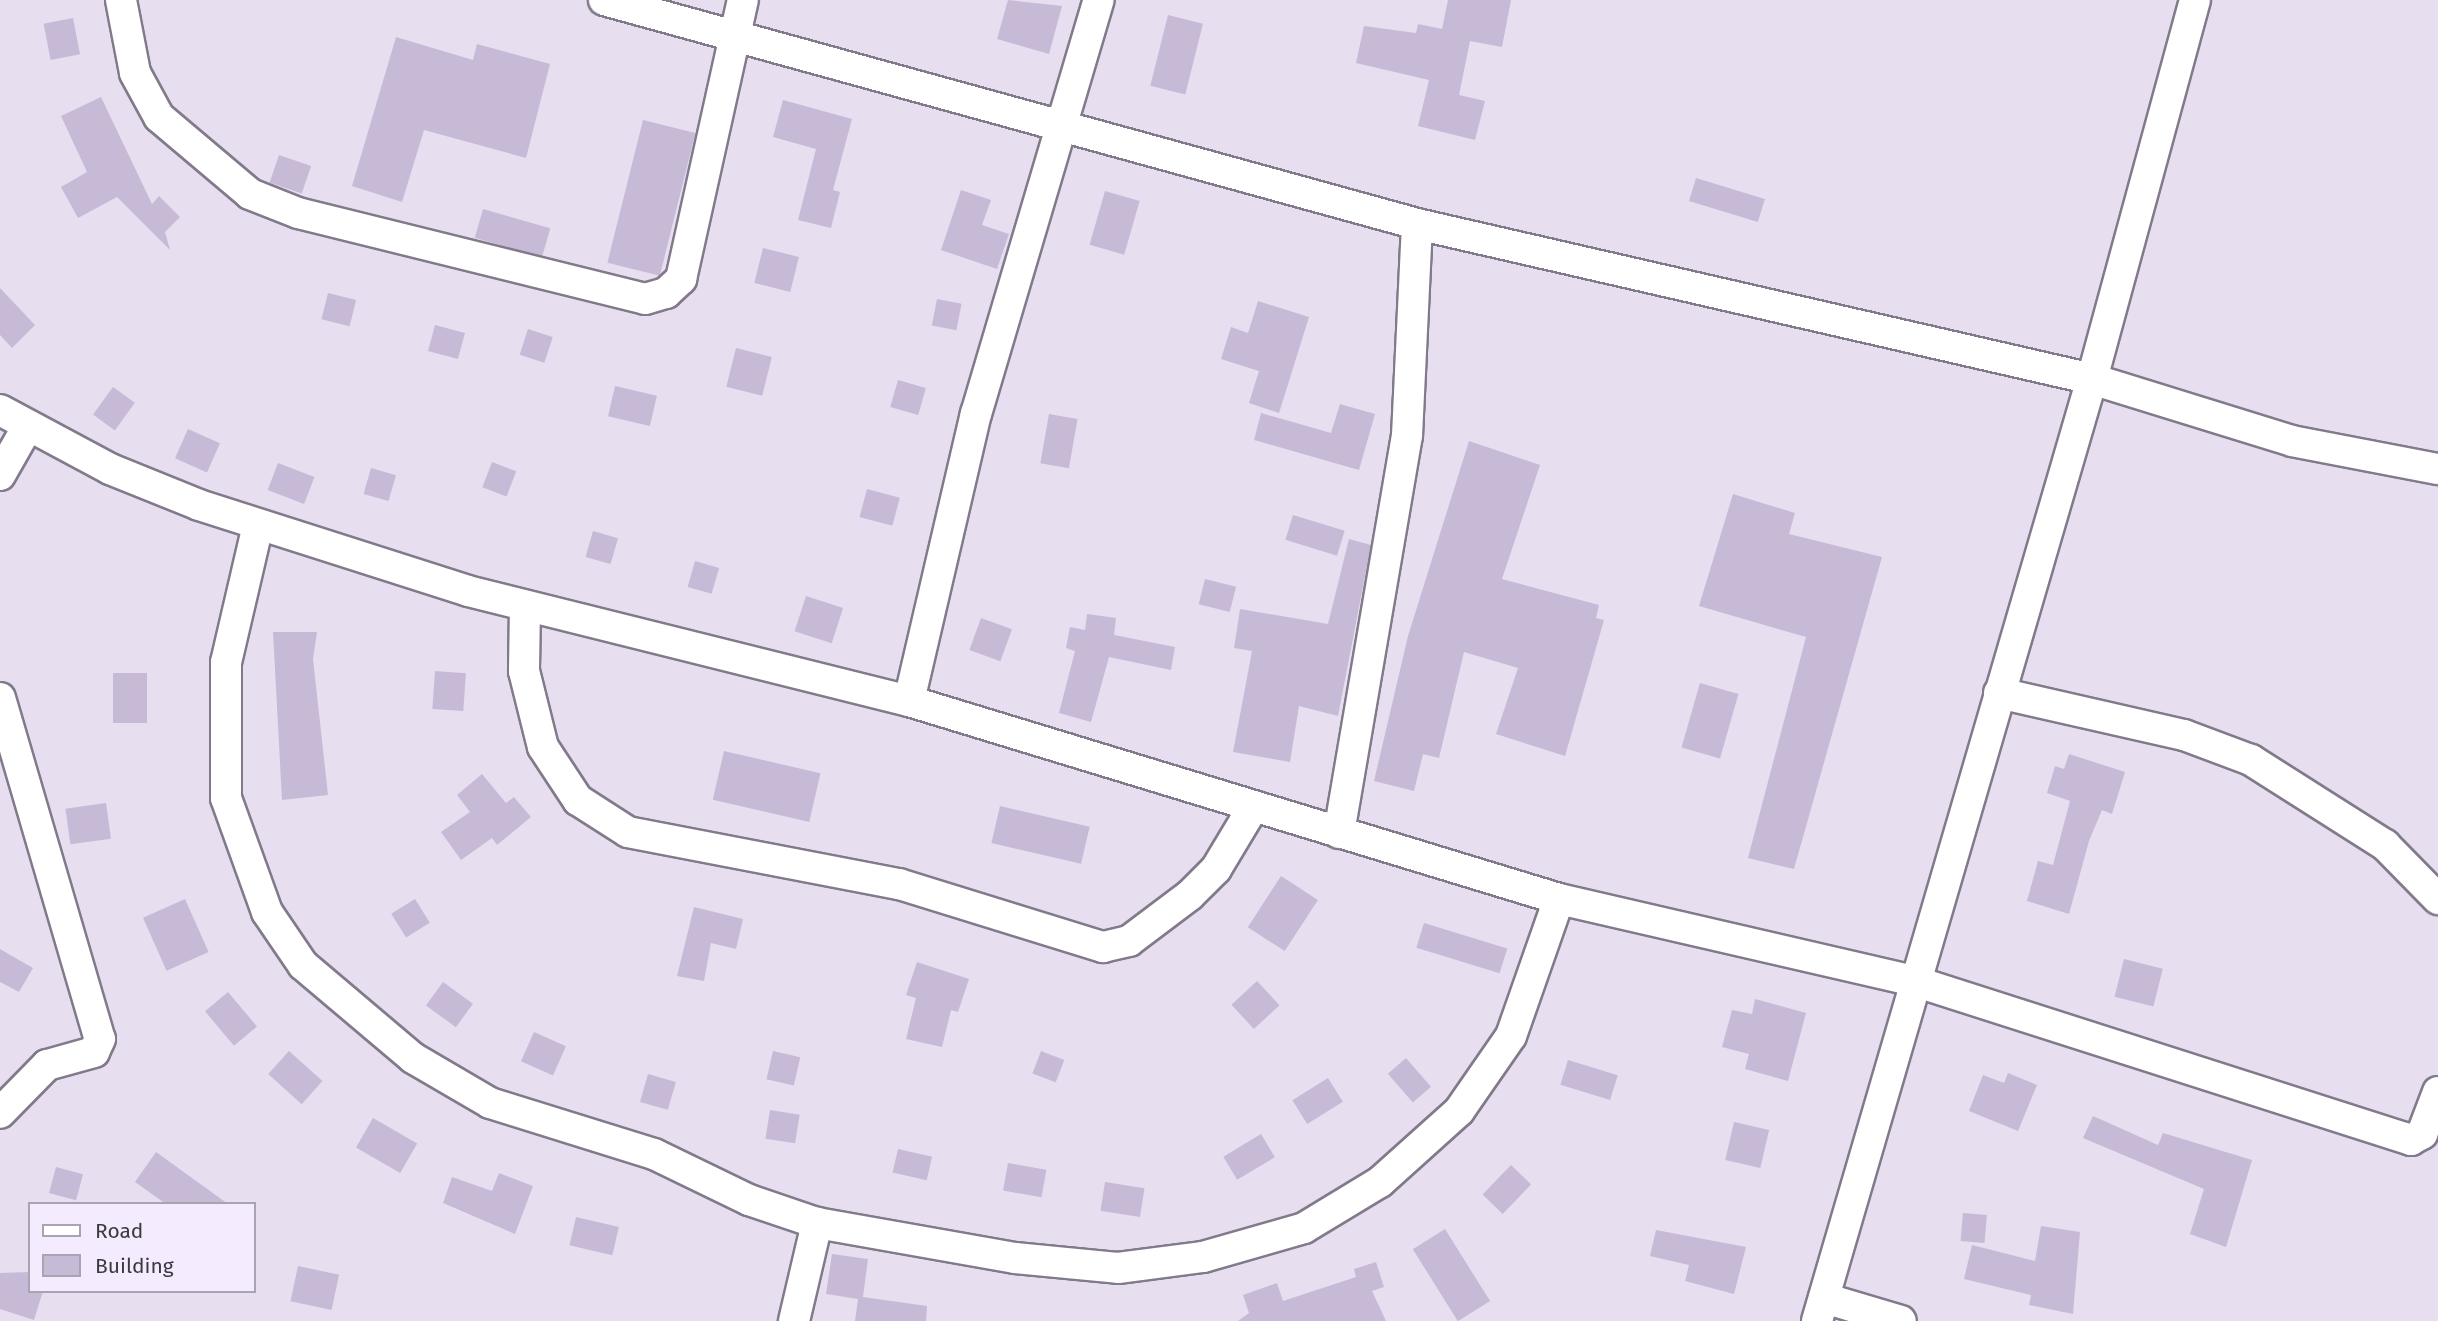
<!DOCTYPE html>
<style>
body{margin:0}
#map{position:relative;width:2438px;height:1321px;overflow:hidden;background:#e7def0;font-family:"Fira Sans",sans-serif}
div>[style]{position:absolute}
.building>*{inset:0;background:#c7bad7;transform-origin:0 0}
.roads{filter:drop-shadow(2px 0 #827a8a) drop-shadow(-2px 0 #827a8a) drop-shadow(0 2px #827a8a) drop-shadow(0 -2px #827a8a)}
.street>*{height:30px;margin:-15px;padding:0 15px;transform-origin:15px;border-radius:15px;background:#fff}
span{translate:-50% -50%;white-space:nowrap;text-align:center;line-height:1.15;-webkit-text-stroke:5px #f4ebfe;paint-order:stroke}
.legend{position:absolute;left:28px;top:1202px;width:228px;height:91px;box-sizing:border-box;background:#f4ebfe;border:2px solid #aaa4b2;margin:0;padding:9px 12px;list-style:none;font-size:21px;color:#3c3940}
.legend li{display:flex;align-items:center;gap:14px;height:35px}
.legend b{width:35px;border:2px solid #aaa4b2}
</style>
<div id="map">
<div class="building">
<i style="clip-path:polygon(1008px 0,1062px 6px,1049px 54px,997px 39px)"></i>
<i style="clip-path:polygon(1448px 0,1511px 0,1502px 47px,1470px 41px,1459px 95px,1485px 101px,1475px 140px,1418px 126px,1429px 80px,1356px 63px,1364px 26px,1416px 33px,1418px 24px,1442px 29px)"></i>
<i style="left:1168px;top:15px;width:36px;height:73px;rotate:14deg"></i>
<i style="left:73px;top:18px;width:37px;height:30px;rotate:79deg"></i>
<i style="clip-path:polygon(396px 37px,473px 60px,477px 44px,550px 64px,526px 158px,424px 130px,402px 202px,352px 186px)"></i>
<i style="clip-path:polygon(101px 97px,152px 204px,159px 196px,180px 217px,165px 232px,170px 250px,117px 197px,78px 218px,61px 187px,87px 172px,61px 116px)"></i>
<i style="clip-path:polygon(783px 100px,852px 119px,833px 190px,840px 192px,831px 228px,798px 220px,816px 149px,773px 137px)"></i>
<i style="left:643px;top:120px;width:54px;height:147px;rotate:14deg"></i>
<i style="left:279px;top:155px;width:34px;height:29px;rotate:19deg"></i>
<i style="left:1696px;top:178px;width:72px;height:24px;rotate:17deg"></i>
<i style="clip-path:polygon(961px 190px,991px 200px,982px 225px,1009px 234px,997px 269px,941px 250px)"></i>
<i style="left:1105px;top:191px;width:36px;height:56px;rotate:16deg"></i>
<i style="left:483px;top:209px;width:70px;height:30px;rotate:16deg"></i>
<i style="left:763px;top:248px;width:37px;height:36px;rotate:14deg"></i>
<i style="clip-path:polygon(0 288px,35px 325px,12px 348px,0 335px)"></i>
<i style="left:328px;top:293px;width:29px;height:27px;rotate:14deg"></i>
<i style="left:937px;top:299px;width:25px;height:27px;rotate:11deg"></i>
<i style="clip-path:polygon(1258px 301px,1309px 317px,1279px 413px,1249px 403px,1259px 371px,1221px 359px,1231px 327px,1248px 333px)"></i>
<i style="left:435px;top:325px;width:31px;height:27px;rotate:15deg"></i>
<i style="left:528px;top:329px;width:26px;height:27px;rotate:18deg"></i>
<i style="left:736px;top:348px;width:37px;height:40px;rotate:14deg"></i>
<i style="left:898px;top:380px;width:29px;height:28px;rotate:16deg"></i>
<i style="left:615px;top:386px;width:43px;height:31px;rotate:13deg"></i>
<i style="left:113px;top:387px;width:27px;height:34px;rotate:36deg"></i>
<i style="clip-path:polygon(1340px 404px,1375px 414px,1359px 470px,1254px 440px,1261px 413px,1331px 433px)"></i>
<i style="left:1049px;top:414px;width:29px;height:50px;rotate:10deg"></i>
<i style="left:188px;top:429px;width:35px;height:32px;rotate:24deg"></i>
<i style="clip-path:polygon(1469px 441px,1540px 465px,1502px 579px,1599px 605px,1596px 618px,1604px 620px,1565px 756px,1496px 734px,1518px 668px,1464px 652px,1439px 758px,1423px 754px,1414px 791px,1374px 781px,1408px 636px)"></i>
<i style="left:492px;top:462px;width:26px;height:27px;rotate:21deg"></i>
<i style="left:278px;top:463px;width:39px;height:29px;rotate:21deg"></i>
<i style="left:371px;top:468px;width:26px;height:27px;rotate:16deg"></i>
<i style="left:867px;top:489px;width:34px;height:29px;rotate:15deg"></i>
<i style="clip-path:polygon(1733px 494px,1795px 513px,1789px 534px,1882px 557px,1794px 869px,1748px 858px,1806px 637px,1699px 606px)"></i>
<i style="left:1293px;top:515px;width:54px;height:26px;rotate:17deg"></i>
<i style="left:593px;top:531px;width:26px;height:27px;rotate:16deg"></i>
<i style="clip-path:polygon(1349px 539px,1371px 545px,1338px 716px,1299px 706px,1290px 762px,1233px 752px,1252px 651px,1234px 648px,1240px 609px,1328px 624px)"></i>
<i style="left:695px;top:561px;width:25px;height:27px;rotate:16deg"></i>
<i style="left:1205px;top:579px;width:32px;height:26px;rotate:14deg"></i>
<i style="left:806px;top:596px;width:39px;height:37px;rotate:18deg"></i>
<i style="clip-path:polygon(1087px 614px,1116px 618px,1114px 635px,1175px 647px,1171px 670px,1109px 657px,1091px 722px,1059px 713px,1075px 651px,1083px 654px,1066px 648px,1070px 627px,1085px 630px)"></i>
<i style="left:981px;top:618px;width:33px;height:34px;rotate:20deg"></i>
<i style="clip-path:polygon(273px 632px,317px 632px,313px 659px,328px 795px,282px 800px)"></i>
<i style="left:435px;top:671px;width:31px;height:38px;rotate:4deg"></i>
<i style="left:113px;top:673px;width:34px;height:50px"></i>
<i style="left:1700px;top:683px;width:40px;height:67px;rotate:16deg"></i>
<i style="left:724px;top:751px;width:99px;height:50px;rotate:13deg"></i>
<i style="clip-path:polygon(2069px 754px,2125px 772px,2112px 814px,2102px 810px,2089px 841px,2069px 914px,2027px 901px,2038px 861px,2053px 865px,2070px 801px,2047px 793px,2055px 766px,2064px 769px)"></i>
<i style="clip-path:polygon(482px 774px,506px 803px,514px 797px,531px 817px,497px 845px,492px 838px,461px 860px,441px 832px,470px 812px,457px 795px)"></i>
<i style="left:106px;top:803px;width:36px;height:41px;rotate:82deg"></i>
<i style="left:1000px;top:806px;width:92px;height:38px;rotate:13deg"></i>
<i style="left:1281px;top:876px;width:44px;height:61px;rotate:33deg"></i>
<i style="left:185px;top:899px;width:58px;height:46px;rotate:66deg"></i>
<i style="left:415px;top:899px;width:28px;height:28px;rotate:58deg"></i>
<i style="clip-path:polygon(694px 907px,743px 919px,736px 949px,711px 943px,704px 981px,677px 976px)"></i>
<i style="left:1424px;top:923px;width:87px;height:26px;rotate:17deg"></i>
<i style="clip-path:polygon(0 949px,33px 968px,19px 992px,0 982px)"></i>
<i style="left:2124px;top:959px;width:40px;height:39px;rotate:14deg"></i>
<i style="clip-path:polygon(917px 962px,969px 979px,958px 1012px,951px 1010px,942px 1047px,906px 1039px,916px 998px,906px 995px)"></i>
<i style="left:1257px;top:981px;width:33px;height:35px;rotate:47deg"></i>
<i style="left:443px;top:982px;width:37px;height:29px;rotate:36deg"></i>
<i style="left:228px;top:992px;width:45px;height:30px;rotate:50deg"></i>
<i style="clip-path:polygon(1755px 999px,1806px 1013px,1788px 1081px,1745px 1069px,1749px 1054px,1722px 1047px,1732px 1010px,1752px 1014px)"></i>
<i style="left:534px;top:1032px;width:35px;height:32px;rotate:24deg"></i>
<i style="left:289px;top:1051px;width:45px;height:31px;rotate:42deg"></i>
<i style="left:773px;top:1051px;width:28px;height:29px;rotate:13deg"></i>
<i style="left:1041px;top:1051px;width:25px;height:24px;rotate:21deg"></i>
<i style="left:1406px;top:1058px;width:38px;height:24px;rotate:49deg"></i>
<i style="left:1568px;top:1060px;width:52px;height:26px;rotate:17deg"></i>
<i style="clip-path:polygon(2008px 1073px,2037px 1085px,2018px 1131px,1969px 1111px,1983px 1075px,2004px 1083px)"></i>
<i style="left:648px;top:1074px;width:29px;height:29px;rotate:16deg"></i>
<i style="left:1328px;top:1078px;width:28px;height:42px;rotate:58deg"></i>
<i style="left:770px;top:1110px;width:30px;height:29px;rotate:9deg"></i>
<i style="clip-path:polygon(2093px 1116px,2158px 1145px,2163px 1133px,2252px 1160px,2226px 1247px,2190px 1234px,2204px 1189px,2083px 1138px)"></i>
<i style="left:373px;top:1118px;width:51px;height:34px;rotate:30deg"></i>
<i style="left:1734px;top:1122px;width:36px;height:39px;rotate:13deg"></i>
<i style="left:1261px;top:1134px;width:27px;height:44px;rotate:59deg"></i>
<i style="left:898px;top:1149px;width:35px;height:24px;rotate:13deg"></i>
<i style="clip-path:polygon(156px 1152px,228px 1204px,166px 1204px,135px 1182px)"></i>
<i style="left:1008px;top:1163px;width:39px;height:28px;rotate:10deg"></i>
<i style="left:1511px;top:1165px;width:28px;height:41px;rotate:44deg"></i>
<i style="left:56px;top:1167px;width:28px;height:27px;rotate:15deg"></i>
<i style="clip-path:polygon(499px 1173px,533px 1186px,515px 1234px,443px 1203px,452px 1177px,492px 1191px)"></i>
<i style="left:1105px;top:1182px;width:40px;height:29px;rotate:9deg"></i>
<i style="left:1963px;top:1213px;width:24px;height:28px;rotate:5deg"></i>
<i style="left:576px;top:1217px;width:44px;height:29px;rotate:13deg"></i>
<i style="clip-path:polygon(2041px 1226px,2080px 1232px,2073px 1314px,2029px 1305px,2031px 1295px,1964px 1279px,1972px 1245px,2035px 1261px)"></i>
<i style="left:1445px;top:1229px;width:85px;height:38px;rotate:58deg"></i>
<i style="clip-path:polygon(1656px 1230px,1746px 1247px,1734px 1294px,1685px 1281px,1689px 1265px,1650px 1256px)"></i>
<i style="clip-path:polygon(832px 1254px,868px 1259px,863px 1297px,927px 1306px,926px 1321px,855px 1321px,858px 1299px,826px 1294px)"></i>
<i style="clip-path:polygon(1376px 1262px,1384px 1287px,1372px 1291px,1386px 1321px,1238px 1321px,1249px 1313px,1243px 1295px,1277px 1283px,1283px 1301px,1356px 1277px,1354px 1269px)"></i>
<i style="left:298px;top:1266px;width:42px;height:36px;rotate:12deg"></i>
<i style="clip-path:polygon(30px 1272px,30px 1291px,43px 1291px,34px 1320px,0 1309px,0 1273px)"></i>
</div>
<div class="roads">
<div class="street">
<i style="left:121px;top:0;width:74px;rotate:79.1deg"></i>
<i style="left:135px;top:73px;width:50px;rotate:61.4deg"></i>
<i style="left:159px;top:117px;width:119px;rotate:40.2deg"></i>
<i style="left:250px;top:194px;width:52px;rotate:21.6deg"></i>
<i style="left:298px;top:213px;width:357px;rotate:13.9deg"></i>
<i style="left:645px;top:299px;width:22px;rotate:-16deg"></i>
<i style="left:666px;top:293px;width:21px;rotate:-43deg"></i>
<i style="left:681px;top:279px;width:286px;rotate:-77.5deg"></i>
<i style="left:604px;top:0;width:843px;rotate:15.4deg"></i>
<i style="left:1417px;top:224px;width:693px;rotate:12.93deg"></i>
<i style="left:2092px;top:379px;width:209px;rotate:17.2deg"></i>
<i style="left:2292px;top:441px;width:149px;rotate:10.9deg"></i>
<i style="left:0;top:410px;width:125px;rotate:28.2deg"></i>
<i style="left:110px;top:469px;width:96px;rotate:22deg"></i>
<i style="left:199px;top:505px;width:282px;rotate:17.7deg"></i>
<i style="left:468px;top:591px;width:455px;rotate:14deg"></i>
<i style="left:909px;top:701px;width:679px;rotate:16.94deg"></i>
<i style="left:1559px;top:899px;width:364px;rotate:13deg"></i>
<i style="left:1914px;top:981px;width:522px;rotate:17.74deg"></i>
<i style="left:2411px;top:1140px;width:13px;rotate:-29deg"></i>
<i style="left:2422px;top:1134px;width:45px;rotate:-69.1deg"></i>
<i style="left:0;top:475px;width:56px;rotate:-60.3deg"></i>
<i style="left:258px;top:525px;width:141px;rotate:103.1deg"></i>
<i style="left:226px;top:662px;width:136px;rotate:90deg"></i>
<i style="left:226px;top:798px;width:121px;rotate:70.2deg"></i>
<i style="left:267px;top:912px;width:64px;rotate:55.8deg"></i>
<i style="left:303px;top:965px;width:144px;rotate:40.2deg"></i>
<i style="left:413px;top:1058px;width:89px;rotate:30.3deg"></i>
<i style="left:490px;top:1103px;width:172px;rotate:17.3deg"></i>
<i style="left:654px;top:1154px;width:106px;rotate:25.8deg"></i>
<i style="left:749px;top:1200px;width:72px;rotate:18.7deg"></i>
<i style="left:817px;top:1223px;width:201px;rotate:10deg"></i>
<i style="left:1015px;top:1258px;width:103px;rotate:5.5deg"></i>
<i style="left:1118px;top:1268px;width:86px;rotate:-7.4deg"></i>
<i style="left:1203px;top:1257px;width:105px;rotate:-16deg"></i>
<i style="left:1304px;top:1228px;width:89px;rotate:-31.2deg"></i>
<i style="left:1380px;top:1182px;width:106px;rotate:-41.9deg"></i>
<i style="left:1459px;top:1111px;width:91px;rotate:-55.3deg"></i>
<i style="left:1511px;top:1036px;width:145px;rotate:-70.7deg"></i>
<i style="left:525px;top:606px;width:65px;rotate:90.9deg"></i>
<i style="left:524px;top:671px;width:78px;rotate:76deg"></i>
<i style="left:543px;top:747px;width:64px;rotate:56.6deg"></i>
<i style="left:578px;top:800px;width:59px;rotate:32.6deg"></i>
<i style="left:628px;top:832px;width:276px;rotate:10.9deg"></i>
<i style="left:899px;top:884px;width:214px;rotate:17.2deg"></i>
<i style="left:1103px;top:947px;width:27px;rotate:-13deg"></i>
<i style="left:1129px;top:941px;width:76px;rotate:-37deg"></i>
<i style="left:1190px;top:895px;width:37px;rotate:-45deg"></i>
<i style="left:1216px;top:869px;width:70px;rotate:-59deg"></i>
<i style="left:1999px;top:693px;width:190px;rotate:12.8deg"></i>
<i style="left:2184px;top:735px;width:72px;rotate:20.5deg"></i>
<i style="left:2251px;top:760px;width:159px;rotate:32.4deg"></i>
<i style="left:2385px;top:845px;width:76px;rotate:45.5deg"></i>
<i style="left:0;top:698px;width:355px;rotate:73.7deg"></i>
<i style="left:100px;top:1039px;width:14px;rotate:115deg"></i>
<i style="left:94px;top:1052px;width:49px;rotate:164.5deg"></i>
<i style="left:47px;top:1065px;width:67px;rotate:134.4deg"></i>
<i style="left:909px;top:701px;width:295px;rotate:-76.9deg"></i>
<i style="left:976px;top:414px;width:432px;rotate:-73.5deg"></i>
<i style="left:1339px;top:833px;width:403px;rotate:-80.3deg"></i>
<i style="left:1407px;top:436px;width:212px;rotate:-87.3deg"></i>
<i style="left:1824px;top:1298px;width:80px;rotate:16.6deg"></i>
<i style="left:794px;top:1321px;width:101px;rotate:-76.8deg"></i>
<i style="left:1817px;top:1321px;width:981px;rotate:-73.73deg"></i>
<i style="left:2092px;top:379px;width:393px;rotate:-74.8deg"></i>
</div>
</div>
<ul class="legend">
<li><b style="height:9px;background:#fff"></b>Road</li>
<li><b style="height:19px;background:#c7bad7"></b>Building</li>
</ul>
</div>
